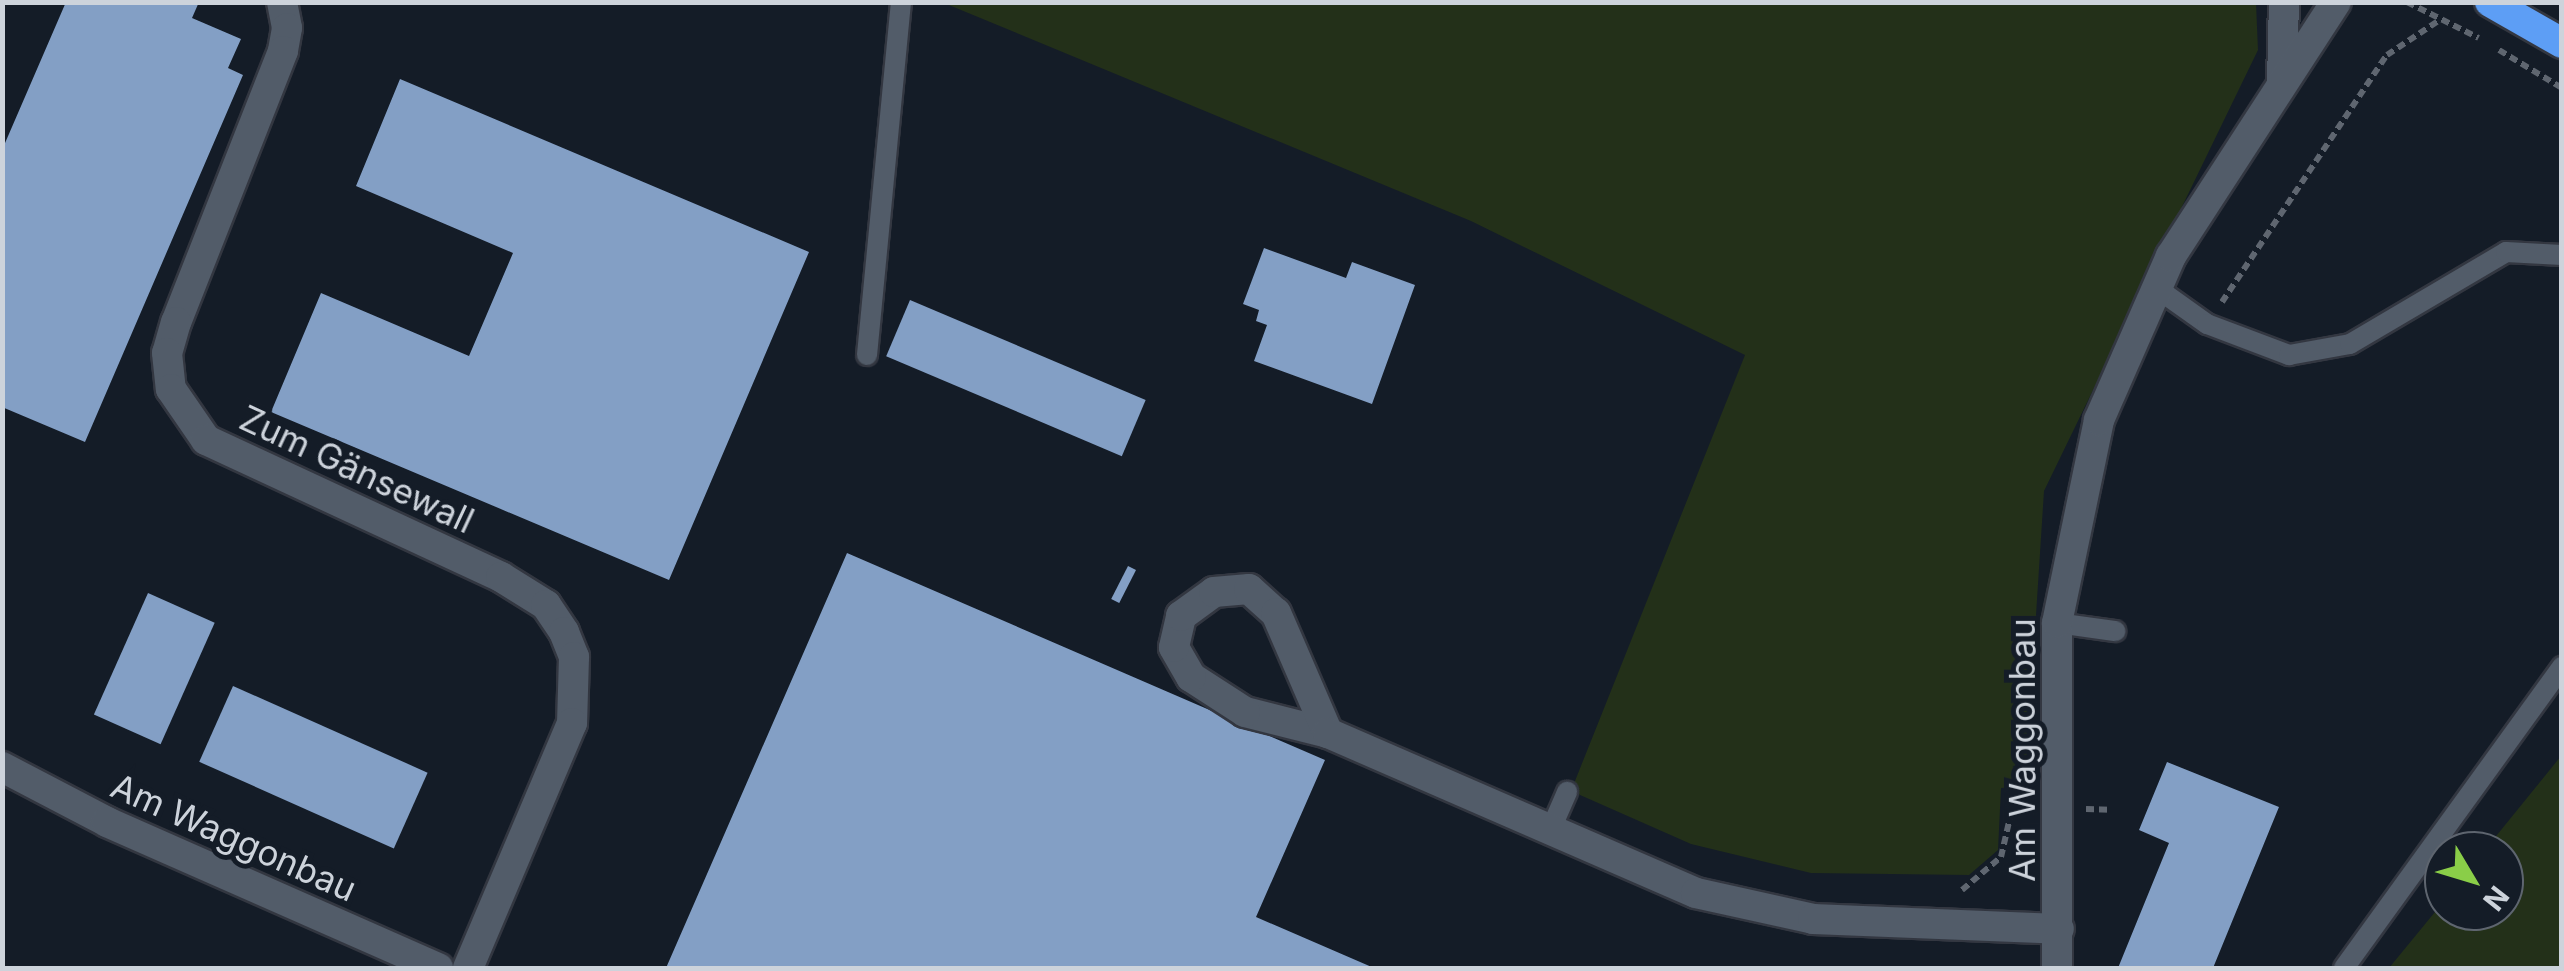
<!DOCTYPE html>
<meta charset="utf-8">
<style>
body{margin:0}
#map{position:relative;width:2564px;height:971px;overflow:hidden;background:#141c27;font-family:Inter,sans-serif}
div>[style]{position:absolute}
.green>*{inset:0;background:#233019}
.building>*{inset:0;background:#839fc5;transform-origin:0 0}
.path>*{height:6px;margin-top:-3px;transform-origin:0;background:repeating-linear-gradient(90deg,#5f6670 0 8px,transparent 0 13px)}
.roads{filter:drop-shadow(2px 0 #333741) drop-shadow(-2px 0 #333741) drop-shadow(0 2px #333741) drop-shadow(0 -2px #333741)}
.lane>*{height:20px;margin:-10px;padding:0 10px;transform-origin:10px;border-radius:10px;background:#525c69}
.street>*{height:30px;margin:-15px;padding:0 15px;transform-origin:15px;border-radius:15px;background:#525c69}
.highway>*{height:30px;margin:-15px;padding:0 15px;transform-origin:15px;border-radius:15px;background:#5d9ef5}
span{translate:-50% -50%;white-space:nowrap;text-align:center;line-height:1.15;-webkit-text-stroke:10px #141c27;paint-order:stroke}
.street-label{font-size:35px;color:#cdd3db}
.frame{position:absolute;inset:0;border:5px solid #cdd3db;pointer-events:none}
.north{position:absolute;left:2424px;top:831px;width:100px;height:100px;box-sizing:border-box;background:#141c27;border:2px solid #5e656f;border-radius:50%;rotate:128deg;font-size:28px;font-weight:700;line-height:40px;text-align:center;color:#cdd3db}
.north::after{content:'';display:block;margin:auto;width:35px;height:45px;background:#8ace48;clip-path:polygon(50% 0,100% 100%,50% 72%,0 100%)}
</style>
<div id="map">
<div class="green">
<i style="clip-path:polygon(944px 3px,2256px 3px,2258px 50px,2044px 491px,2025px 786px,2001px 788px,1998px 850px,1969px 875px,1811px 873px,1691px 844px,1571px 791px,1745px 355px,1471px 221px)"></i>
<i style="clip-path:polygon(2561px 756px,2561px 968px,2389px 968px,2444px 901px,2444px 911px,2504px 911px,2504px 851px,2484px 851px)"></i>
</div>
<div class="building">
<i style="clip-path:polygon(66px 2px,199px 2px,192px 18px,241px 39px,228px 68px,243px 75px,85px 442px,2px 407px,2px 150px)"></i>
<i style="clip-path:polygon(400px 79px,809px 252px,669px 580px,271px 412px,321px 293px,469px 356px,513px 253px,356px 186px)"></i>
<i style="clip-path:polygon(1264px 248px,1346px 278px,1352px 262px,1415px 285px,1372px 404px,1254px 361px,1267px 325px,1256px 321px,1259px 310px,1243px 304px)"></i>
<i style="left:910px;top:300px;width:256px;height:61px;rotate:23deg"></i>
<i style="clip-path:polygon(847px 553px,1325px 760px,1256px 917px,1374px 968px,666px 968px)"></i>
<i style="left:1128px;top:566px;width:9px;height:37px;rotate:27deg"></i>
<i style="left:148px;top:593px;width:73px;height:133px;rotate:24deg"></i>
<i style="left:233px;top:686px;width:213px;height:83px;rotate:24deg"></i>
<i style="clip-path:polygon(2167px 762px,2279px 807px,2213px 968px,2118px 968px,2169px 843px,2139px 830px)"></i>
</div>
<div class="path">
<i style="left:2407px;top:2px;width:80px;rotate:26.6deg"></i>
<i style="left:2499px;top:50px;width:74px;rotate:31.1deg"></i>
<i style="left:2222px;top:302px;width:297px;rotate:-56.3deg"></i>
<i style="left:2387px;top:55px;width:61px;rotate:-33.7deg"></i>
<i style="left:2086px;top:809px;width:24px;rotate:2deg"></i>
<i style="left:1962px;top:890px;width:51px;rotate:-40.2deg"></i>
<i style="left:2001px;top:857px;width:54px;rotate:-77.2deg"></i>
<i style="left:2013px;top:804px;width:11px;rotate:5deg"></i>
</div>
<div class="roads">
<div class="lane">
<i style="left:2155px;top:287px;width:64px;rotate:35.4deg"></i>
<i style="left:2207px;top:324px;width:88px;rotate:20.7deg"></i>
<i style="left:2289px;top:355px;width:62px;rotate:-10.2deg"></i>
<i style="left:2350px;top:344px;width:181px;rotate:-30.5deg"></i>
<i style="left:2506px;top:252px;width:56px;rotate:3.1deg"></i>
<i style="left:867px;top:355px;width:355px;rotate:-84.5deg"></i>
<i style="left:2057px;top:623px;width:59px;rotate:7.9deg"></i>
<i style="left:1550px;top:831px;width:43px;rotate:-66.4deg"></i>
<i style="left:2344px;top:968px;width:372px;rotate:-54.1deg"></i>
</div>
<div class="street">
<i style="left:282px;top:2px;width:26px;rotate:79deg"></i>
<i style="left:287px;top:28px;width:23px;rotate:100deg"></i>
<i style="left:283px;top:51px;width:291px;rotate:111.5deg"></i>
<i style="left:176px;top:322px;width:32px;rotate:106deg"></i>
<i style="left:167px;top:353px;width:36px;rotate:84deg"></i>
<i style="left:171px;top:389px;width:62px;rotate:55.5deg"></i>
<i style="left:206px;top:440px;width:325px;rotate:24.9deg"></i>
<i style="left:501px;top:577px;width:53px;rotate:31.9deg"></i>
<i style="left:546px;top:605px;width:32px;rotate:56deg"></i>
<i style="left:564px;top:632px;width:27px;rotate:68deg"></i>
<i style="left:574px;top:657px;width:66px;rotate:91.7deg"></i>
<i style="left:572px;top:723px;width:266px;rotate:113deg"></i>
<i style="left:2282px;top:82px;width:80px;rotate:-88.6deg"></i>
<i style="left:1328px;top:733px;width:86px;rotate:-165.8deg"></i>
<i style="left:1245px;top:712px;width:64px;rotate:-147.1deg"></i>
<i style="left:1191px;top:677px;width:34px;rotate:-120deg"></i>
<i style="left:1174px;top:647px;width:32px;rotate:-77deg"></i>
<i style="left:1181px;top:616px;width:41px;rotate:-36deg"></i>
<i style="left:1214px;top:592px;width:35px;rotate:-5deg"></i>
<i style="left:1249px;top:589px;width:36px;rotate:42deg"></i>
<i style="left:1276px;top:613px;width:131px;rotate:66.6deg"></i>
<i style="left:1328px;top:733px;width:401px;rotate:23.5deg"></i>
<i style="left:1696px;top:893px;width:120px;rotate:12.5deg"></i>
<i style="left:1813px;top:919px;width:246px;rotate:2.3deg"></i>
<i style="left:2px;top:767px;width:119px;rotate:27.6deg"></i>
<i style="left:107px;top:822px;width:362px;rotate:23.8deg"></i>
<i style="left:2057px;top:968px;width:345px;rotate:-90deg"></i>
<i style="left:2057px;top:623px;width:207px;rotate:-78.3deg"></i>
<i style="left:2099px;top:420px;width:179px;rotate:-66.3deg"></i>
<i style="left:2171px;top:256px;width:303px;rotate:-57deg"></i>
</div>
<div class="highway">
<i style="left:2490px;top:2px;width:83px;rotate:29.7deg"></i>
</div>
</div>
<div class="street-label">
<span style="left:357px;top:469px;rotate:25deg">Zum Gänsewall</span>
<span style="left:2022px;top:750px;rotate:-90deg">Am Waggonbau</span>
<span style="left:234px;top:837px;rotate:24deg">Am Waggonbau</span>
</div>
<div class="frame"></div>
<div class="north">N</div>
</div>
